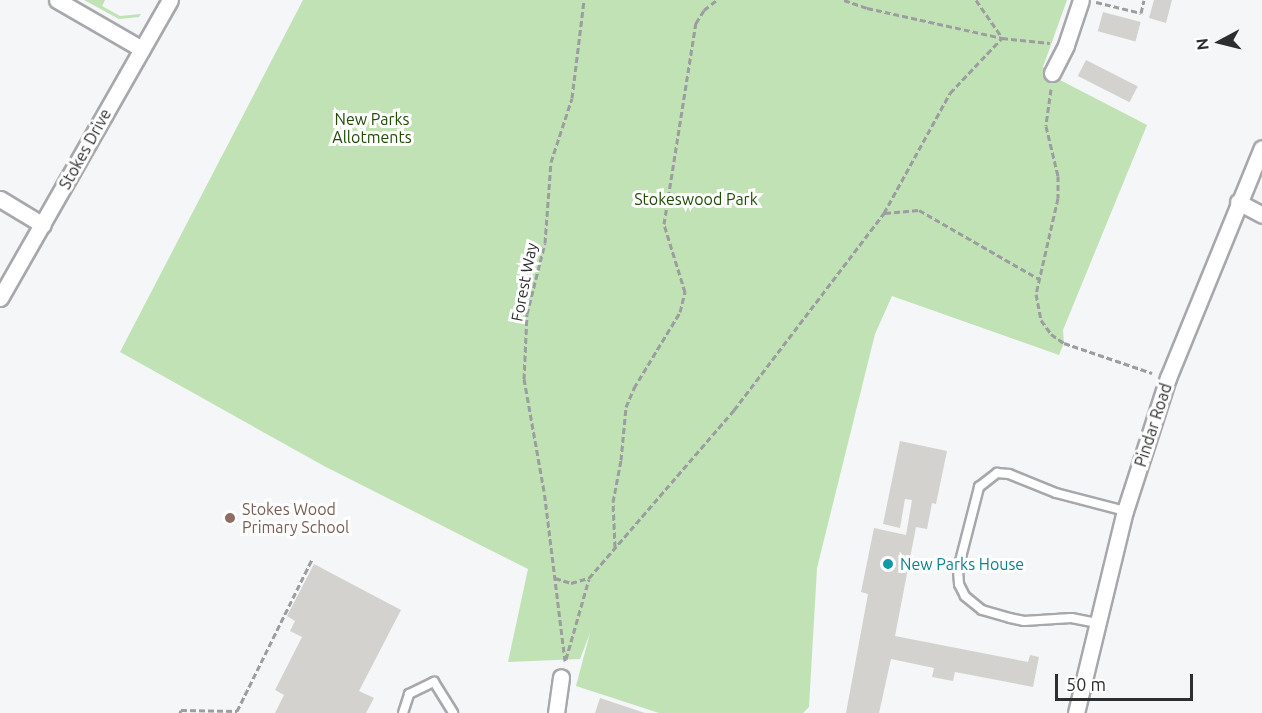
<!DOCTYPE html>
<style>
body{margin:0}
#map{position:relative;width:1262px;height:713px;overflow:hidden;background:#f4f6f8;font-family:Ubuntu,sans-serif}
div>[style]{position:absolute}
.green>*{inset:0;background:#c1e2b5}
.building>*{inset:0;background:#d4d2cf;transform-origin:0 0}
.path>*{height:3px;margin-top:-1.5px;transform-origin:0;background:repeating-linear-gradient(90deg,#9b9d9f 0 6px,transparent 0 9px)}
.roads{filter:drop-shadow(2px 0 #a7a8ab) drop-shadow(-2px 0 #a7a8ab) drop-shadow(0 2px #a7a8ab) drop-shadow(0 -2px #a7a8ab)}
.lane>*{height:8px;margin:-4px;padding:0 4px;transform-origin:4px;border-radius:4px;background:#fff}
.street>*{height:15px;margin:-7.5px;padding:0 7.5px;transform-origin:7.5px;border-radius:7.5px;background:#fff}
.dots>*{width:16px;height:16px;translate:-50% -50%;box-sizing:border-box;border:3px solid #fff;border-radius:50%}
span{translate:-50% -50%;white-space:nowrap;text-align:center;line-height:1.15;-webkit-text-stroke:6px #fff;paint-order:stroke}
.park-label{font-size:16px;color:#204b08}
.street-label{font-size:16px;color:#2d2e2f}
.education-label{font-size:16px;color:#785e54}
.left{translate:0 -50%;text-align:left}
.culture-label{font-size:16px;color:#0d838f}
.north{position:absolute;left:1190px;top:12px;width:60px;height:60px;-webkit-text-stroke:4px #fff;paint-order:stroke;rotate:263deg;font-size:16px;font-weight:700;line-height:24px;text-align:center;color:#2d2e2f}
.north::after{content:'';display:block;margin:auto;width:21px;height:27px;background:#2d2e2f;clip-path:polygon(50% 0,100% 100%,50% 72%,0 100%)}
.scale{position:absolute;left:1055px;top:674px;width:138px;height:27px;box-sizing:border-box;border:3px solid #2d2e2f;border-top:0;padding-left:8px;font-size:18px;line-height:21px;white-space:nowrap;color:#2d2e2f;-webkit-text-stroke:4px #fff;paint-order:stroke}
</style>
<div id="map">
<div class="green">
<i style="clip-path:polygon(84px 0,105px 0,102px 6px,120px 16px,141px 14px,139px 17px,119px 19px)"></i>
<i style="clip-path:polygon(303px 0,1067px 0,1043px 67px,1060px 80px,1147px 125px,1063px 330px,1064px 343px,1059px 355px,892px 296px,875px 334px,817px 568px,809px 707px,803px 713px,659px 713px,576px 686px,590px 633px,580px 659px,508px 662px,528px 569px,324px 466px,120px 352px)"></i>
</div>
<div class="building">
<i style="clip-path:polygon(1154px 0,1172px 0,1166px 23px,1149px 18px)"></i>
<i style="left:1103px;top:12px;width:39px;height:20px;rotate:15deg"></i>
<i style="left:1086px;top:60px;width:58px;height:18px;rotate:27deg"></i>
<i style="clip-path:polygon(900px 441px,947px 451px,936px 504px,932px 503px,927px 529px,916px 527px,895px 636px,1028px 662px,1030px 655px,1039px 657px,1033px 687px,955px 672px,953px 681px,932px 677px,934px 668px,891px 659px,879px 713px,846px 713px,868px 594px,861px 592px,874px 528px,906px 535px,912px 500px,905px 499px,900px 528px,883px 524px)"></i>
<i style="clip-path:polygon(314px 564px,401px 610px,359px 691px,374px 698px,366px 713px,275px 713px,284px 695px,275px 690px,302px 637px,290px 631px,295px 621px,287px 616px)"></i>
<i style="clip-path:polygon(600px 698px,645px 713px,595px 713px)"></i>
</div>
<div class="path">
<i style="left:844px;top:0;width:24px;rotate:19deg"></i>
<i style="left:867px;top:8px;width:138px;rotate:12.5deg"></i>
<i style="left:976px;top:0;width:44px;rotate:55.2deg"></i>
<i style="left:1096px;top:2px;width:46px;rotate:13.7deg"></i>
<i style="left:1141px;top:13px;width:13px;rotate:-77deg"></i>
<i style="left:1051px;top:89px;width:37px;rotate:98deg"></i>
<i style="left:1046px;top:126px;width:51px;rotate:76.5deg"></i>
<i style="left:1058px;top:176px;width:22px;rotate:90deg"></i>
<i style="left:1058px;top:198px;width:98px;rotate:102.9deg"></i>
<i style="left:1036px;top:294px;width:26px;rotate:79deg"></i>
<i style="left:1041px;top:320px;width:17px;rotate:54deg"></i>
<i style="left:1051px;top:334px;width:16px;rotate:35deg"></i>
<i style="left:1064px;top:343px;width:93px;rotate:18.8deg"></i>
<i style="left:885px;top:213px;width:34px;rotate:-5deg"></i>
<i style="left:919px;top:210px;width:138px;rotate:29.9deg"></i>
<i style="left:615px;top:547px;width:45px;rotate:-92.5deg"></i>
<i style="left:613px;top:502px;width:43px;rotate:-79.2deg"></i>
<i style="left:621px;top:460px;width:53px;rotate:-84.6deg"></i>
<i style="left:626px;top:407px;width:21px;rotate:-67deg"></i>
<i style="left:634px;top:388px;width:89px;rotate:-58.8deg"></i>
<i style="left:680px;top:312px;width:21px;rotate:-76deg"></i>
<i style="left:685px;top:292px;width:71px;rotate:-107.2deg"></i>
<i style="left:664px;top:224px;width:204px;rotate:-81deg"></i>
<i style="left:696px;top:23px;width:15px;rotate:-58deg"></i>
<i style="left:704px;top:10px;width:16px;rotate:-38deg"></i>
<i style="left:555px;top:578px;width:17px;rotate:17deg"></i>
<i style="left:571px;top:583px;width:19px;rotate:-16deg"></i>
<i style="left:589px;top:578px;width:222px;rotate:-49.2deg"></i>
<i style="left:734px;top:410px;width:248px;rotate:-52.7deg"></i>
<i style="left:884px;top:213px;width:137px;rotate:-61.2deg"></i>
<i style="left:950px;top:93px;width:76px;rotate:-46.6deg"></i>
<i style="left:1002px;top:38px;width:48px;rotate:5.9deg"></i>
<i style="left:566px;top:659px;width:83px;rotate:-74deg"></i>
<i style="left:565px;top:661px;width:171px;rotate:-97deg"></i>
<i style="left:544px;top:491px;width:114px;rotate:-100.1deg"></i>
<i style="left:524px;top:379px;width:65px;rotate:-87.4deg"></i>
<i style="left:527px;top:314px;width:73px;rotate:-75.8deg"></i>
<i style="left:545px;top:243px;width:81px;rotate:-85.8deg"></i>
<i style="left:551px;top:162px;width:67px;rotate:-71.8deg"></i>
<i style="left:572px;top:98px;width:99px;rotate:-83deg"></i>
<i style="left:180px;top:713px;width:3px;rotate:-72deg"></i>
<i style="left:181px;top:710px;width:56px;rotate:1deg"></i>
<i style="left:237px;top:711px;width:169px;rotate:-63.7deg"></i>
</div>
<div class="roads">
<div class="lane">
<i style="left:1097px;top:623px;width:26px;rotate:-169deg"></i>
<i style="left:1071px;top:618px;width:47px;rotate:176.3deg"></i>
<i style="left:1024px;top:621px;width:14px;rotate:-168deg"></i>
<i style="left:1010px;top:618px;width:29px;rotate:-164deg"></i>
<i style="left:982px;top:610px;width:22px;rotate:-141deg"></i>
<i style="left:965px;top:596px;width:13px;rotate:-117deg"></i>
<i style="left:959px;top:584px;width:15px;rotate:-94deg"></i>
<i style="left:958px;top:569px;width:85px;rotate:-75.6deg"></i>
<i style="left:979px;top:487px;width:23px;rotate:-38deg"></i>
<i style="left:997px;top:473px;width:12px;rotate:5deg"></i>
<i style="left:1009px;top:474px;width:51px;rotate:22deg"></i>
<i style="left:1056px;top:493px;width:71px;rotate:14.6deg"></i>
<i style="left:403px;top:713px;width:20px;rotate:-72deg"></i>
<i style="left:409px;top:694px;width:28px;rotate:-26deg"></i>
<i style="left:434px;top:682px;width:36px;rotate:58deg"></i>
</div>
<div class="street">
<i style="left:57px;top:0;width:98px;rotate:30deg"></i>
<i style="left:1052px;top:73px;width:31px;rotate:-63deg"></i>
<i style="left:1066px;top:45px;width:47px;rotate:-71.6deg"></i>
<i style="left:0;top:199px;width:50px;rotate:31.2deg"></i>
<i style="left:1238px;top:202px;width:27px;rotate:28deg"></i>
<i style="left:0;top:298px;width:343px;rotate:-60.3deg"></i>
<i style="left:556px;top:713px;width:36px;rotate:-82deg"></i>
<i style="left:1076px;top:713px;width:208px;rotate:-76.4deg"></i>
<i style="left:1125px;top:511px;width:140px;rotate:-72.1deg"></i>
<i style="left:1168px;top:378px;width:248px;rotate:-67.8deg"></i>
</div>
</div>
<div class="dots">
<i style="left:230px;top:518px;background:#8d6e63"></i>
<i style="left:888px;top:564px;background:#0f9aa8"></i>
</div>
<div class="park-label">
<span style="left:372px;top:128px">New Parks<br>Allotments</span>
<span style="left:696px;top:199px">Stokeswood Park</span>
</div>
<div class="street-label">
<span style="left:85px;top:149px;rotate:-61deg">Stokes Drive</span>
<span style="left:524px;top:282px;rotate:-79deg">Forest Way</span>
<span style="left:1153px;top:425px;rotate:-72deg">Pindar Road</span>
</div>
<div class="education-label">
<span class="left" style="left:242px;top:518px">Stokes Wood<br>Primary School</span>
</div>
<div class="culture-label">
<span class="left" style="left:900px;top:564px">New Parks House</span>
</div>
<div class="north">N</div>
<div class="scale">50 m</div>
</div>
